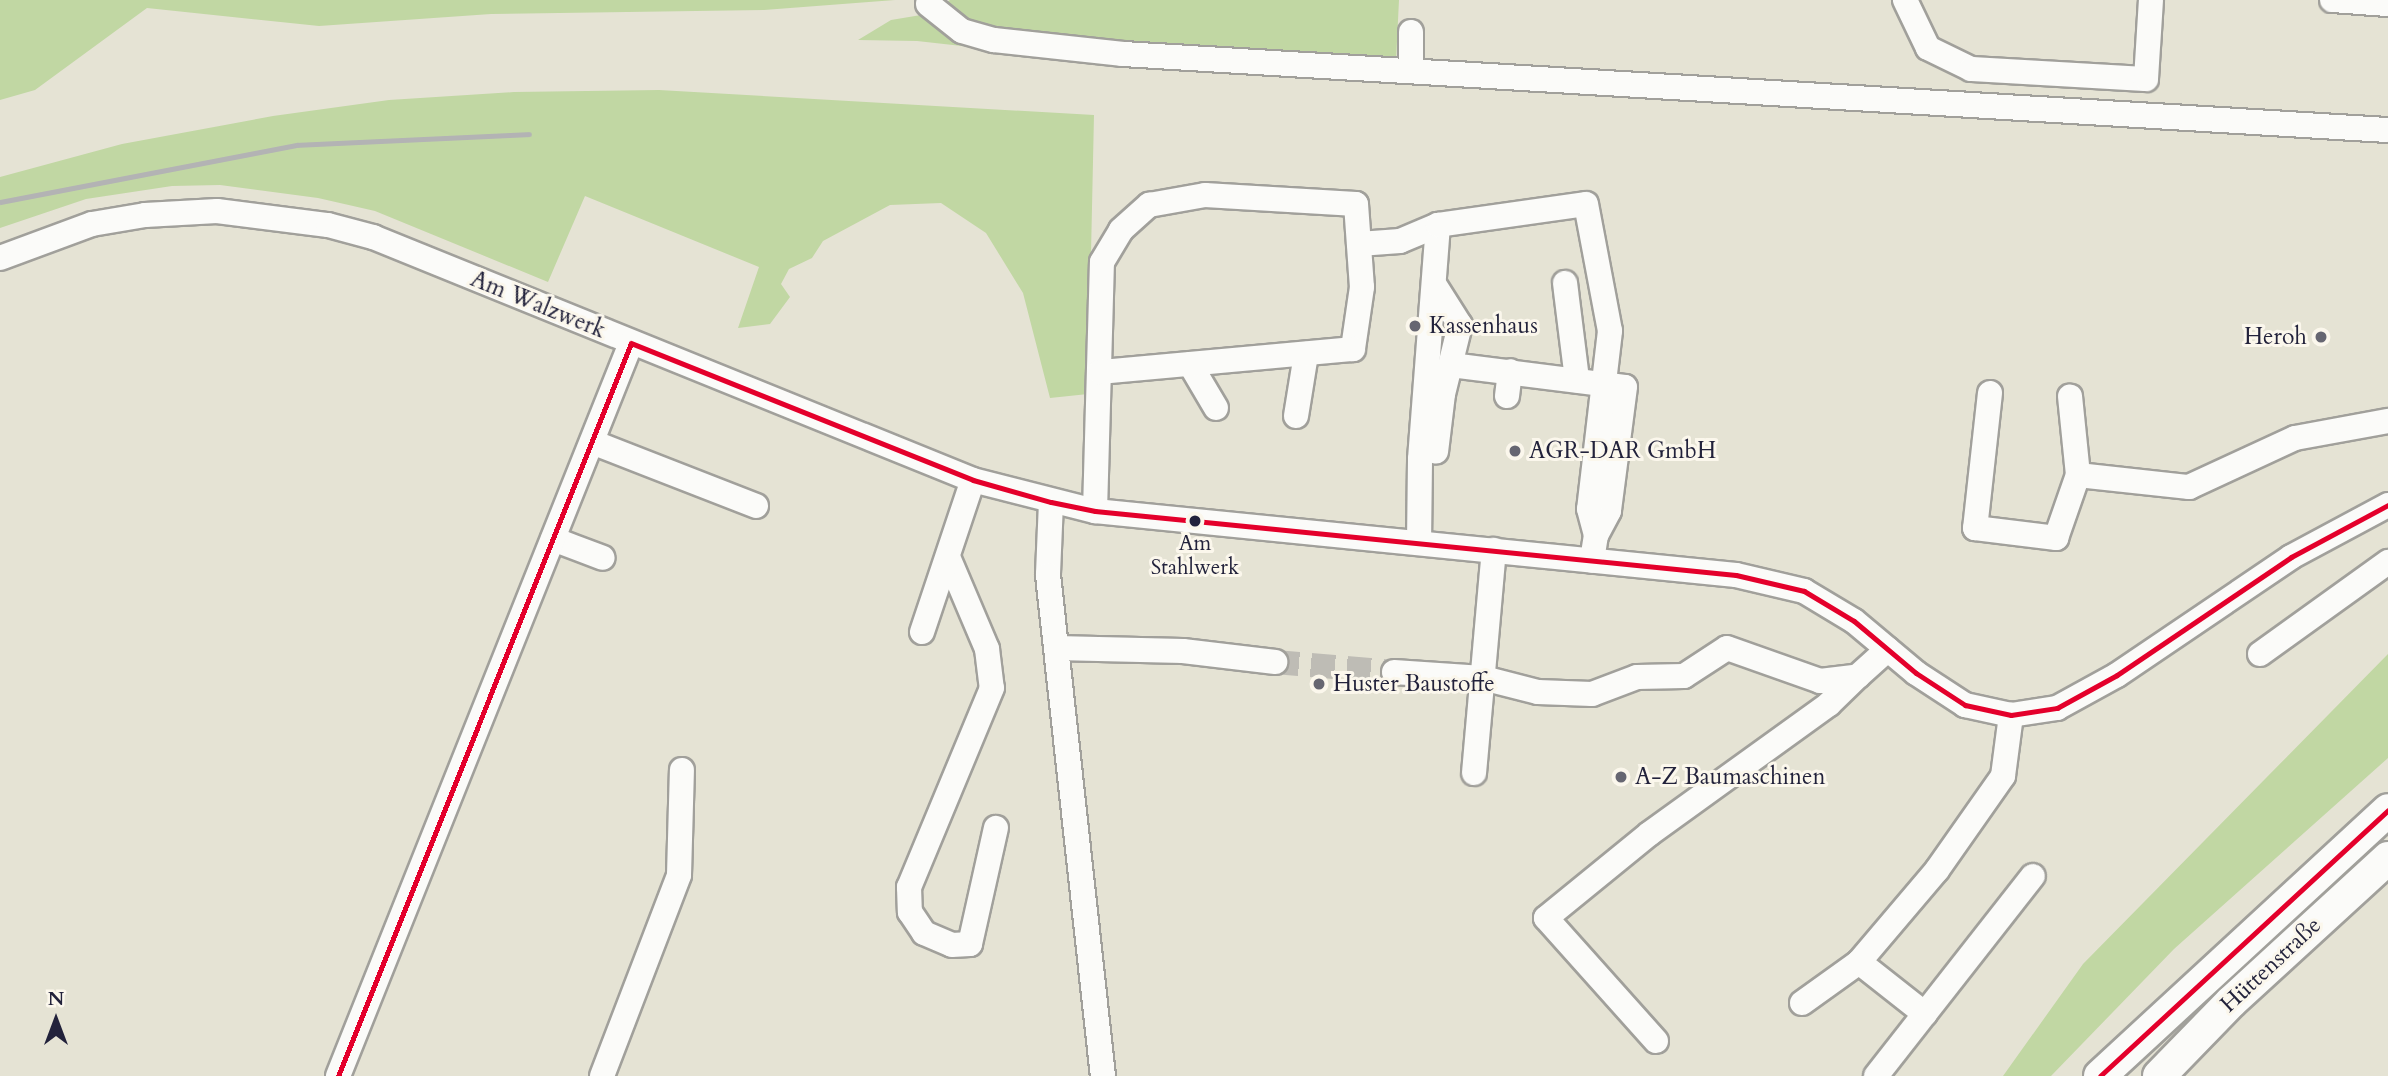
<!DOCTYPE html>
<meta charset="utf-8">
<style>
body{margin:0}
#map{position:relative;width:2388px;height:1076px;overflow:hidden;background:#e5e3d4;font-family:Cardo,serif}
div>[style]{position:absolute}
.green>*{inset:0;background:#c1d7a3}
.minor-tunnel>*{height:24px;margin-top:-12px;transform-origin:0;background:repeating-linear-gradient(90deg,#bebcb5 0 24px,transparent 0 36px)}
.roads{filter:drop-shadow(2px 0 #a1a09b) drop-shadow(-2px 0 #a1a09b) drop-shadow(0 2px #a1a09b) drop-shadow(0 -2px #a1a09b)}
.minor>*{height:24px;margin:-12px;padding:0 12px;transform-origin:12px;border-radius:12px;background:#fbfbf9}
.major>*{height:32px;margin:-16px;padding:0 16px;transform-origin:16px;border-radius:16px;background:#fbfbf9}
.rail>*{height:5px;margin:-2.5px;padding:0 2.5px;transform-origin:2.5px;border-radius:2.5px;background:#b3b3b4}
.bus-1>*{height:5px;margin:-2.5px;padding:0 2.5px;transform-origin:2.5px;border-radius:2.5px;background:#e4002b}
.dots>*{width:19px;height:19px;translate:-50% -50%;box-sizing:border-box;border:4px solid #fbf7ec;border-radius:50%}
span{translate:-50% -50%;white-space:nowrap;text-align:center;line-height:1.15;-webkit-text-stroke:6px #fbf7ec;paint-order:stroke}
.bus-label{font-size:21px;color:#22223b}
.street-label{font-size:23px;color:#22223b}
.poi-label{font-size:23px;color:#22223b}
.left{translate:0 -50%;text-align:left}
.right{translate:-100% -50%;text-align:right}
.north{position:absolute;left:21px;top:985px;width:70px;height:70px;-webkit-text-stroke:5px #fbf7ec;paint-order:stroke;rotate:0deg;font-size:19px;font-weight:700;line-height:28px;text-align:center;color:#22223b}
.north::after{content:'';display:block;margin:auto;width:24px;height:32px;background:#22223b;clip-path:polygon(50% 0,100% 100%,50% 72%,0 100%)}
</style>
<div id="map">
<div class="green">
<i style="clip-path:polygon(0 0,895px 0,764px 10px,491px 14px,319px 26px,147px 8px,35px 90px,0 100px)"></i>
<i style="clip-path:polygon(950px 0,1399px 0,1395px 82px,1153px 67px,917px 41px,858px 40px,891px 20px,927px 14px)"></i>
<i style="clip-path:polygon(659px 90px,1094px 115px,1088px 394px,1050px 398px,1023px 293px,986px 233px,941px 203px,890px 205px,823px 241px,812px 258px,789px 269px,781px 284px,790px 297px,770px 324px,738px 328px,759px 267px,585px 196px,548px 282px,375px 211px,318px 198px,220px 185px,172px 186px,86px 199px,0 228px,0 177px,122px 144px,273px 116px,389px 100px,514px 92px)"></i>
<i style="clip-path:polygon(2388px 654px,2388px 758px,2174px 949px,2051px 1076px,2003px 1076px,2083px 964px)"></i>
</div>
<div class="minor-tunnel">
<i style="left:1275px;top:662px;width:119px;rotate:4.8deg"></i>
</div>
<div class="roads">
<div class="minor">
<i style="left:1905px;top:0;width:53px;rotate:64.4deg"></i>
<i style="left:1928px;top:48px;width:48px;rotate:26deg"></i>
<i style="left:1971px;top:69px;width:175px;rotate:3.3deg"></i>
<i style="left:2146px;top:79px;width:79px;rotate:-86.4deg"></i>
<i style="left:2332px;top:0;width:56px;rotate:4.1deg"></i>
<i style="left:928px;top:4px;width:43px;rotate:38.5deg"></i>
<i style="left:962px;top:31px;width:33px;rotate:16deg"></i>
<i style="left:994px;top:40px;width:130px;rotate:6.2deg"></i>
<i style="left:1123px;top:54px;width:1267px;rotate:3.44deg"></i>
<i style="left:1411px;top:32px;width:38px;rotate:90deg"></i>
<i style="left:1359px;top:244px;width:41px;rotate:-4.2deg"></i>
<i style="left:1400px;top:241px;width:41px;rotate:-22.8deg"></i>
<i style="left:0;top:258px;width:98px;rotate:-20.3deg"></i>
<i style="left:92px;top:224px;width:54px;rotate:-9.6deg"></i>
<i style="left:145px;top:215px;width:72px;rotate:-3.2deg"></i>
<i style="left:217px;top:211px;width:112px;rotate:7.2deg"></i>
<i style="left:328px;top:225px;width:47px;rotate:14.9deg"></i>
<i style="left:373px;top:237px;width:647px;rotate:22.05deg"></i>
<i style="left:973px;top:480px;width:126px;rotate:14.3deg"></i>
<i style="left:1095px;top:511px;width:644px;rotate:5.7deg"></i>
<i style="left:1736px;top:575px;width:70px;rotate:13.2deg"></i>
<i style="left:1804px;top:591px;width:58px;rotate:31deg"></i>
<i style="left:1854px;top:621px;width:81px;rotate:40deg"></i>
<i style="left:1916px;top:673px;width:59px;rotate:33.1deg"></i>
<i style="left:1965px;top:705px;width:47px;rotate:12.3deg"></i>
<i style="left:2011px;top:715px;width:47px;rotate:-8.7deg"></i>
<i style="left:2057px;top:708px;width:68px;rotate:-28.8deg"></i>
<i style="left:2117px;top:675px;width:210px;rotate:-34.1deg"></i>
<i style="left:2291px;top:557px;width:110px;rotate:-28.2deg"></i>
<i style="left:1565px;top:283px;width:98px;rotate:82.9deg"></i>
<i style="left:1434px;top:284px;width:49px;rotate:57.6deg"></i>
<i style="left:1460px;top:325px;width:71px;rotate:103.8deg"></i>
<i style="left:1443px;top:394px;width:58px;rotate:96.9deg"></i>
<i style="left:1190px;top:364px;width:51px;rotate:59.4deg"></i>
<i style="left:1451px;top:365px;width:175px;rotate:7.2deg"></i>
<i style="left:1625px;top:387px;width:125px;rotate:97.4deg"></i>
<i style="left:1609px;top:511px;width:27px;rotate:118deg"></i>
<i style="left:1990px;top:393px;width:136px;rotate:96.3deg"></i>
<i style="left:1975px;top:528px;width:82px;rotate:7deg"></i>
<i style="left:2056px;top:538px;width:67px;rotate:-70.8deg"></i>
<i style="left:2078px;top:475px;width:79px;rotate:-95.8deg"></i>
<i style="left:1507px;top:396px;width:25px;rotate:-83deg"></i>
<i style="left:1296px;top:416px;width:63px;rotate:-80.8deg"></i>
<i style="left:592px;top:442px;width:176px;rotate:21.3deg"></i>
<i style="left:2078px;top:475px;width:112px;rotate:6.2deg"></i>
<i style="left:2189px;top:487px;width:117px;rotate:-24.8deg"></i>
<i style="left:2295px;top:438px;width:95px;rotate:-10.4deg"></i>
<i style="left:1051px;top:502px;width:73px;rotate:92.4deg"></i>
<i style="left:1048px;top:575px;width:504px;rotate:83.74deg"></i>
<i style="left:1095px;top:511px;width:249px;rotate:-88.4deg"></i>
<i style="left:1102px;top:262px;width:37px;rotate:-59deg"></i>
<i style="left:1121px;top:230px;width:38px;rotate:-42deg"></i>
<i style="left:1149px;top:205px;width:57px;rotate:-10.1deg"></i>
<i style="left:1205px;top:195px;width:151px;rotate:3.4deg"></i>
<i style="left:1356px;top:204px;width:83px;rotate:85.9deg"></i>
<i style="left:1362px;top:287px;width:63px;rotate:98.3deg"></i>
<i style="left:1353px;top:349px;width:254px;rotate:174.8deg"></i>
<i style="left:553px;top:539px;width:53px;rotate:20.8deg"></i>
<i style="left:1419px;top:543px;width:84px;rotate:-89.3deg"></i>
<i style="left:1420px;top:459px;width:235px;rotate:-85.6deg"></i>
<i style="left:1438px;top:225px;width:149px;rotate:-8.1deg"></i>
<i style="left:1586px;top:204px;width:129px;rotate:79.3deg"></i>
<i style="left:1610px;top:331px;width:179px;rotate:96.7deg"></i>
<i style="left:1589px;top:509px;width:27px;rotate:75deg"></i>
<i style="left:1596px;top:535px;width:26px;rotate:99deg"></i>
<i style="left:948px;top:557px;width:100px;rotate:67deg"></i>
<i style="left:987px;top:649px;width:39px;rotate:83deg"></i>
<i style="left:992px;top:688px;width:216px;rotate:112.6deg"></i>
<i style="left:909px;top:887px;width:25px;rotate:88deg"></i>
<i style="left:910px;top:912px;width:25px;rotate:56deg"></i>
<i style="left:924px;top:933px;width:30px;rotate:23deg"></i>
<i style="left:952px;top:945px;width:18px;rotate:-3deg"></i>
<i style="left:970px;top:944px;width:119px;rotate:-77.4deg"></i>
<i style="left:922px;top:632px;width:160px;rotate:-71.5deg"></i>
<i style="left:1056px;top:648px;width:127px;rotate:1.4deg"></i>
<i style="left:1183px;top:651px;width:93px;rotate:6.8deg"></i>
<i style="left:2260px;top:654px;width:158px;rotate:-35.7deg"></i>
<i style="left:1394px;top:672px;width:89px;rotate:3.9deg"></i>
<i style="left:1483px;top:678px;width:57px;rotate:14.3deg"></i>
<i style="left:1538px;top:692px;width:54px;rotate:2.1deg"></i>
<i style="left:1592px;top:694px;width:48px;rotate:-20.7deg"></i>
<i style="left:1637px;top:677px;width:47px;rotate:-1.2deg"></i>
<i style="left:1684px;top:676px;width:51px;rotate:-33.1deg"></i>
<i style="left:1727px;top:648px;width:99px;rotate:19.5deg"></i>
<i style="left:1820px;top:681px;width:38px;rotate:-7deg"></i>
<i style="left:1858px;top:676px;width:40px;rotate:-42deg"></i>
<i style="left:1474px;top:773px;width:224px;rotate:-84.9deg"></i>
<i style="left:1859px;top:962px;width:84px;rotate:38.2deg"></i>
<i style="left:1802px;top:1003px;width:70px;rotate:-35.7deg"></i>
<i style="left:1859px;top:962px;width:121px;rotate:-49.7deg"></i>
<i style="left:1937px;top:870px;width:115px;rotate:-54.9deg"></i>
<i style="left:2003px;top:776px;width:62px;rotate:-82.5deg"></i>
<i style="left:1656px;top:1041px;width:165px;rotate:-131.8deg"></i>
<i style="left:1546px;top:918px;width:133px;rotate:-39.2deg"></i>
<i style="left:1649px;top:834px;width:222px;rotate:-35.8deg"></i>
<i style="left:1829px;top:704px;width:40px;rotate:-44deg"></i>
<i style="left:338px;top:1076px;width:789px;rotate:-68.21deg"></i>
<i style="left:602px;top:1076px;width:215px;rotate:-69deg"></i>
<i style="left:679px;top:875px;width:105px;rotate:-88.4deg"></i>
<i style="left:1876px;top:1076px;width:254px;rotate:-51.9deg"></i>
</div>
<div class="major">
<i style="left:2100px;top:1076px;width:392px;rotate:-42.7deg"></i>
<i style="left:2159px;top:1076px;width:103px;rotate:-45.8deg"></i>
<i style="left:2231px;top:1002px;width:213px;rotate:-42.5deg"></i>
</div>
</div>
<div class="rail">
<i style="left:0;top:202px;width:302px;rotate:-10.9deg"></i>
<i style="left:297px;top:145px;width:232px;rotate:-2.7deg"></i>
</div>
<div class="bus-1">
<i style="left:338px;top:1076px;width:789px;rotate:-68.21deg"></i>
<i style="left:631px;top:343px;width:368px;rotate:21.8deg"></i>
<i style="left:973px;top:480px;width:81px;rotate:15.8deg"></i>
<i style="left:1051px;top:502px;width:45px;rotate:11.6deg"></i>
<i style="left:1095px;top:511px;width:644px;rotate:5.7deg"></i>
<i style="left:1736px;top:575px;width:70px;rotate:13.2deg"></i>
<i style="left:1804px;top:591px;width:58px;rotate:31deg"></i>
<i style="left:1854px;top:621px;width:81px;rotate:40deg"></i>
<i style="left:1916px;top:673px;width:59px;rotate:33.1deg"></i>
<i style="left:1965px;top:705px;width:47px;rotate:12.3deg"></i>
<i style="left:2011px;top:715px;width:47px;rotate:-8.7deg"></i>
<i style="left:2057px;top:708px;width:68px;rotate:-28.8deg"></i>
<i style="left:2117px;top:675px;width:210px;rotate:-34.1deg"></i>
<i style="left:2291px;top:557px;width:110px;rotate:-28.2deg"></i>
<i style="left:2100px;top:1076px;width:392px;rotate:-42.7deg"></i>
</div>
<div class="dots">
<i style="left:1415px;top:326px;background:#666671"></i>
<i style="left:2321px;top:337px;background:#666671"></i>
<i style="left:1515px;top:451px;background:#666671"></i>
<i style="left:1195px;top:521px;background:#22223b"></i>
<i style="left:1319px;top:684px;background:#666671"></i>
<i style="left:1621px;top:777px;background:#666671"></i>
</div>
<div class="bus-label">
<span style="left:1195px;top:556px">Am<br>Stahlwerk</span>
</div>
<div class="street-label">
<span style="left:538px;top:305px;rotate:22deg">Am Walzwerk</span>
<span style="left:2271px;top:965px;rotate:-43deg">Hüttenstraße</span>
</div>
<div class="poi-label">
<span class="left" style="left:1429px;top:326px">Kassenhaus</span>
<span class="right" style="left:2307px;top:337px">Heroh</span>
<span class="left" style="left:1529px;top:451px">AGR-DAR GmbH</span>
<span class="left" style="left:1333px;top:684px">Huster Baustoffe</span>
<span class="left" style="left:1635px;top:777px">A-Z Baumaschinen</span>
</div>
<div class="north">N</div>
</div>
